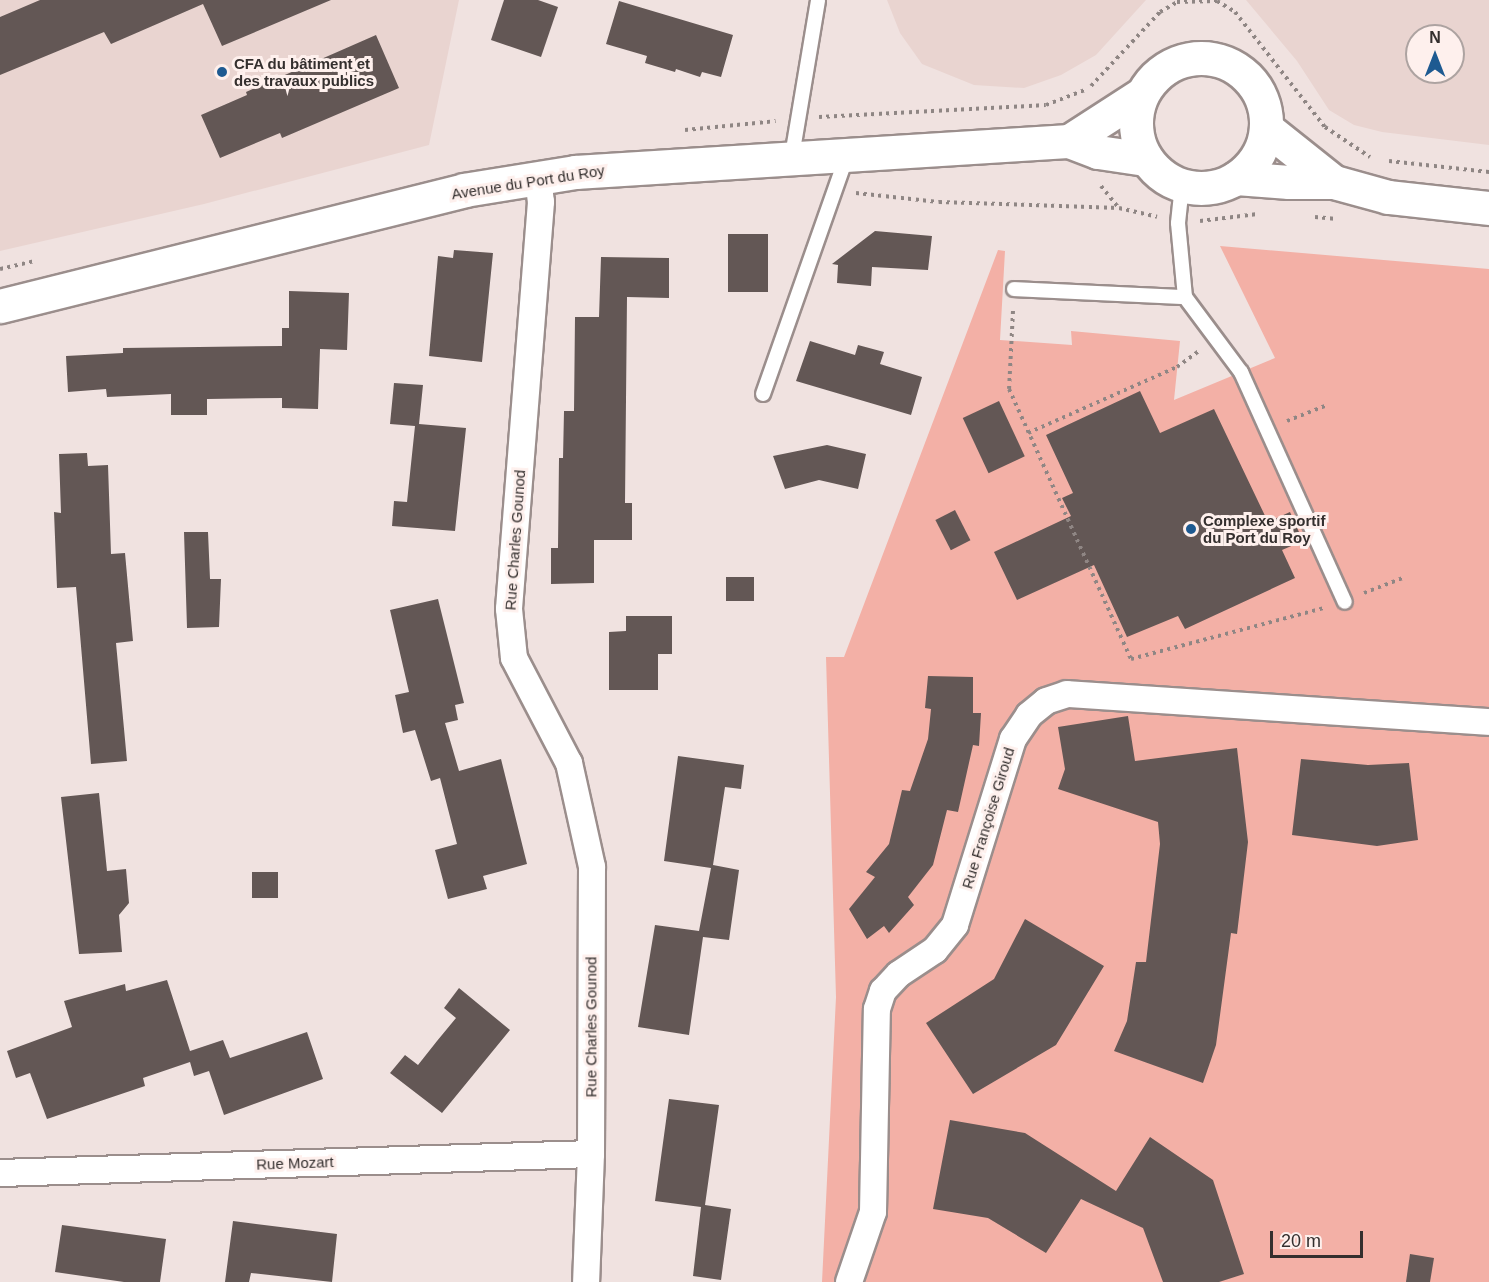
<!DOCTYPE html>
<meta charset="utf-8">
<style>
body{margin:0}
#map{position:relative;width:1489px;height:1282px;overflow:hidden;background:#f0e2e0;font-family:Arial,sans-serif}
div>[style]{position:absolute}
.built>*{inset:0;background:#e9d4d0}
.green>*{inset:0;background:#f3b0a6}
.building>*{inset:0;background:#635755;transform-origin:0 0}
.path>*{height:4px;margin-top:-2px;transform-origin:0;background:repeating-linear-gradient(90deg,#8f8684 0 3px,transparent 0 7.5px)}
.roads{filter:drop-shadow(2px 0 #9b8e8c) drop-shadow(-2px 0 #9b8e8c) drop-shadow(0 2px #9b8e8c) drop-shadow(0 -2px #9b8e8c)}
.lane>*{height:14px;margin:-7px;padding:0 7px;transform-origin:7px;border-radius:7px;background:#fff}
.street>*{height:26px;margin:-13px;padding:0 13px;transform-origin:13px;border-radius:13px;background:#fff}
.secondary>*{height:33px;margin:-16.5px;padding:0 16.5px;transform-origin:16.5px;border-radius:16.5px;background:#fff}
.secondary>.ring{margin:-16.5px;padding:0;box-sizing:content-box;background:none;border:33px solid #fff;border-radius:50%}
.dots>*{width:16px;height:16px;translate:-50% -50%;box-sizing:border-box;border:3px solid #fef0ed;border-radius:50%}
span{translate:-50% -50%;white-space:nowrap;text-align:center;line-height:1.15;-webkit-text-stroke:6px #fef0ed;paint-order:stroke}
.poi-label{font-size:15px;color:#342f2e;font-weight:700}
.left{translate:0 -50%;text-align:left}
.street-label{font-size:15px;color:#342f2e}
.north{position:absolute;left:1405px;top:24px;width:60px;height:60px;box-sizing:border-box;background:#fef0ed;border:2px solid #ada3a1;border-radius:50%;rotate:0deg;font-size:16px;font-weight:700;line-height:24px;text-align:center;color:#342f2e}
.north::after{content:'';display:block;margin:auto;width:21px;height:27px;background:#1e5a91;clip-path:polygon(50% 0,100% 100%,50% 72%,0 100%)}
.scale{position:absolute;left:1270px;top:1231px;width:93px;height:27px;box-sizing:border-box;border:3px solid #342f2e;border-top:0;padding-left:8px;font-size:18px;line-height:21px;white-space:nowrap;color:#342f2e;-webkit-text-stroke:4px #fef0ed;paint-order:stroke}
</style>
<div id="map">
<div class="built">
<i style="clip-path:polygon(0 0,459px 0,429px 145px,204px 204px,0 251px)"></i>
<i style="clip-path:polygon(887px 0,1146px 0,1096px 55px,1061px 75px,1024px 88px,974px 85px,922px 64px,900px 33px)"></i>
<i style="clip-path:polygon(evenodd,1246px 0,1489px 0,1489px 145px,1382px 132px,1354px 125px,1329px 110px,1297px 61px,1246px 0,1417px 36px,1453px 36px,1453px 72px,1417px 72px,1417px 36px)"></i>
</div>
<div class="green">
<i style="clip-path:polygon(1220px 246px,1489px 269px,1489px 1282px,822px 1282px,836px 997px,826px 657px,844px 657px,998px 250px,1005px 251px,1000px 340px,1072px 345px,1071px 331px,1180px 341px,1174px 400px,1275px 358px)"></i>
</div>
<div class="building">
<i style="clip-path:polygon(40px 0,331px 0,222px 46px,203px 4px,111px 44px,104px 32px,0 75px,0 17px)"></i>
<i style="clip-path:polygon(504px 0,538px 0,558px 7px,541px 57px,491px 40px)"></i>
<i style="clip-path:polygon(619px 1px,733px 35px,721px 77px,702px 72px,700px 77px,676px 69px,675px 72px,645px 63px,647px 56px,606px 44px)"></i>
<i style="clip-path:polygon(376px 35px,399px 88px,282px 138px,280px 133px,220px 158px,201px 115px,247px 95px,246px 92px)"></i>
<i style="clip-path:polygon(875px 231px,932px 236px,928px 270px,872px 267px,871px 286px,837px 283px,838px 265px,832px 264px)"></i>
<i style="left:768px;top:234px;width:58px;height:40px;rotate:90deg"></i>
<i style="clip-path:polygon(454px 250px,493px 253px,482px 362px,429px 356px,438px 256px,453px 258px)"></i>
<i style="clip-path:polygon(601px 257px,669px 258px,669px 298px,627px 297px,625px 503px,632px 503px,632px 540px,594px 540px,594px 583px,551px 584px,551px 548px,558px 548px,559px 458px,563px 458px,564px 411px,574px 411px,575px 317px,599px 317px)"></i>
<i style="clip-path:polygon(289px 291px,349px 293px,347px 350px,320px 349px,318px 409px,282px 408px,282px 398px,207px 399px,207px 415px,171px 415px,171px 394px,107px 397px,106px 389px,68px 392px,66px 356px,123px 353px,123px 348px,282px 346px,282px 328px,289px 328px)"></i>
<i style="clip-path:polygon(810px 341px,855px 355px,858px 345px,884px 352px,880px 364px,922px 377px,911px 415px,796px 381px)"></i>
<i style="clip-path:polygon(394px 383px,423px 385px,419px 424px,466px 428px,455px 531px,392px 526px,394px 501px,407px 502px,415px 426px,390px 424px)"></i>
<i style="clip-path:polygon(1140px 391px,1160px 433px,1214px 409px,1268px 522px,1290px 512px,1303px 541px,1282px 550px,1295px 578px,1185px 629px,1178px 616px,1127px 637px,1094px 565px,1017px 600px,994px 552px,1071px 516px,1062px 498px,1073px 493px,1046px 435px)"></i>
<i style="left:999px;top:401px;width:61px;height:40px;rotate:65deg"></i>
<i style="clip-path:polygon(827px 445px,866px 454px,858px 489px,819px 480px,785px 489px,773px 456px)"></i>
<i style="clip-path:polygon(87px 453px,88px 466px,108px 465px,111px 554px,125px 553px,133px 641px,116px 643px,127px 761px,91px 764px,76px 587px,57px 588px,54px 512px,61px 513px,59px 454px)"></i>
<i style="left:955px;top:510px;width:34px;height:22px;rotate:63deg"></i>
<i style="clip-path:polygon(184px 532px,208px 532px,210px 579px,221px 579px,219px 627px,187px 628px)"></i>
<i style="left:754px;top:577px;width:24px;height:28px;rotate:90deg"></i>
<i style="clip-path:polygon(438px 599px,464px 703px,455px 705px,458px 720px,445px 723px,459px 771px,501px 759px,527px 864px,483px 876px,487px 889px,448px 899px,435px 850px,457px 844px,440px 778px,431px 781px,415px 730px,403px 733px,395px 695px,409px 692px,390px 610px)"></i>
<i style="clip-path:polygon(626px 616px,672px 616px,672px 654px,658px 654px,658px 690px,609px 690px,609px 632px,626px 631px)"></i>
<i style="clip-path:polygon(928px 676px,973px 677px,973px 713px,981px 713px,979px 746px,973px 745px,958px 812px,947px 810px,933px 865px,908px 897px,914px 905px,889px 933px,884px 926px,867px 939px,849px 909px,875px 877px,866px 872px,889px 844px,902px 790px,910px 791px,928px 739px,931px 709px,925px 708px)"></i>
<i style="clip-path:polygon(1128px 716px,1135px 761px,1237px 748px,1248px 842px,1237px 934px,1231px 933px,1216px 1045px,1203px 1083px,1114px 1051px,1127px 1021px,1136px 962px,1146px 962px,1160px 844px,1158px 822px,1058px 789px,1065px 769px,1058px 727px)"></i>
<i style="clip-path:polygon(678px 756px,744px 765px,741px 789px,725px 787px,713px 865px,739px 870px,729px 940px,703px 937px,689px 1035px,638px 1027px,655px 925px,699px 931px,711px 868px,664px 861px)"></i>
<i style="clip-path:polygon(1301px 759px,1368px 765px,1409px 763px,1418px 840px,1377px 846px,1292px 835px)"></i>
<i style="clip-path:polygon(99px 793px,107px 871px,126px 869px,129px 903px,119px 915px,122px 952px,79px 954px,61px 797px)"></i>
<i style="left:252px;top:872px;width:26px;height:26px"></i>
<i style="clip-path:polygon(1025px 919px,1104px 966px,1056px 1045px,973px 1094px,926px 1023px,994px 979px)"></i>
<i style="clip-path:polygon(167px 980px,190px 1051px,223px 1040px,230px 1058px,307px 1032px,323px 1079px,224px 1115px,209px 1071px,194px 1076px,190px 1062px,143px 1078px,145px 1086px,47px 1119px,30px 1073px,16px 1078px,7px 1051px,72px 1027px,64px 1001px,125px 984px,126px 991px)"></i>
<i style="clip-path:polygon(459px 988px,510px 1030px,442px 1113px,390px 1073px,405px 1055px,418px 1065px,437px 1041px,456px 1018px,444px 1008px)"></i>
<i style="clip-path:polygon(669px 1099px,719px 1105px,705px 1205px,731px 1209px,721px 1280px,693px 1276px,701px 1207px,655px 1201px)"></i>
<i style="clip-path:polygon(950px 1120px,1025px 1133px,1116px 1191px,1150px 1137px,1213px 1180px,1244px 1274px,1219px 1282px,1163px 1282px,1143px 1228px,1081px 1199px,1046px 1253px,988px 1218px,933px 1209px)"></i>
<i style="clip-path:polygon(233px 1221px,337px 1234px,332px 1282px,251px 1273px,249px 1282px,225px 1282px)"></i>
<i style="clip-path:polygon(62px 1225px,166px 1239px,160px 1282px,124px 1282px,55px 1272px)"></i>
<i style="clip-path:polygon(1410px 1254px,1434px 1258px,1430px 1282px,1406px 1282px)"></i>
</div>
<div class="path">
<i style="left:1091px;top:86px;width:101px;rotate:-47deg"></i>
<i style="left:1160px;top:12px;width:20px;rotate:-30deg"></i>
<i style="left:1177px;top:2px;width:40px;rotate:-1.4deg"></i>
<i style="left:1217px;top:1px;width:21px;rotate:31deg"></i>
<i style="left:1235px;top:12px;width:146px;rotate:52deg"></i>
<i style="left:1325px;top:127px;width:54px;rotate:33.7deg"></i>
<i style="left:819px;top:117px;width:227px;rotate:-3deg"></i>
<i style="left:1046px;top:105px;width:42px;rotate:-21deg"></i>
<i style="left:685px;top:130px;width:91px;rotate:-5.6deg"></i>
<i style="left:1389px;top:161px;width:101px;rotate:6.3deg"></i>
<i style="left:1101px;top:186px;width:28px;rotate:51deg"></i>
<i style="left:1119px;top:208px;width:39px;rotate:13deg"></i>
<i style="left:856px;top:193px;width:83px;rotate:6.2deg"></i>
<i style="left:939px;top:202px;width:180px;rotate:1.9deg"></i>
<i style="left:1315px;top:217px;width:22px;rotate:5deg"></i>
<i style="left:1200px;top:221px;width:58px;rotate:-6.9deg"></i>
<i style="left:0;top:269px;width:35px;rotate:-13deg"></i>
<i style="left:1013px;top:311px;width:78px;rotate:92.9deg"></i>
<i style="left:1009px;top:389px;width:296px;rotate:65.7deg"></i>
<i style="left:1131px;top:659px;width:200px;rotate:-14.8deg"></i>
<i style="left:1287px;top:421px;width:41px;rotate:-21.5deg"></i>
<i style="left:1028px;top:433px;width:163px;rotate:-23.9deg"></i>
<i style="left:1177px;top:367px;width:26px;rotate:-36deg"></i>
<i style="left:1364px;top:593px;width:44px;rotate:-21.3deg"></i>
</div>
<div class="roads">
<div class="lane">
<i style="left:792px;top:156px;width:158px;rotate:-80.5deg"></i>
<i style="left:1014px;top:289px;width:171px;rotate:2.7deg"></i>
<i style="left:1185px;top:297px;width:74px;rotate:-95.4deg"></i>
<i style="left:1178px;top:223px;width:37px;rotate:-84deg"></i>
<i style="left:1185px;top:297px;width:94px;rotate:53.3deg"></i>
<i style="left:1241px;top:372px;width:252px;rotate:65.7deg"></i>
<i style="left:763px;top:394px;width:253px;rotate:-70.6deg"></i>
</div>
<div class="street">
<i style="left:538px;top:178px;width:24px;rotate:83deg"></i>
<i style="left:541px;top:202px;width:408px;rotate:94.5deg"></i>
<i style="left:509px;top:609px;width:49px;rotate:84.2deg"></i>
<i style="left:514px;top:658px;width:119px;rotate:62.4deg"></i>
<i style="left:569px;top:763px;width:107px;rotate:77.5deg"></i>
<i style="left:592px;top:867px;width:287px;rotate:90.2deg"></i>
<i style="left:591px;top:1154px;width:128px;rotate:92.2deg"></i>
<i style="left:0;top:1173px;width:591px;rotate:-1.84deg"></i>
<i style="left:849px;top:1282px;width:74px;rotate:-71.1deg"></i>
<i style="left:873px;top:1212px;width:203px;rotate:-88.9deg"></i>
<i style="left:877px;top:1009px;width:19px;rotate:-72deg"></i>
<i style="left:883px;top:991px;width:23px;rotate:-47deg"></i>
<i style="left:899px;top:974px;width:43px;rotate:-33.7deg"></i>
<i style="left:935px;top:950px;width:32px;rotate:-51deg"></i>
<i style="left:955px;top:925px;width:195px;rotate:-72.7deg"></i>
<i style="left:1013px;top:739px;width:29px;rotate:-56deg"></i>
<i style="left:1029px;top:715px;width:22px;rotate:-39deg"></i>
<i style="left:1046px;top:701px;width:22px;rotate:-18deg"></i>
<i style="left:1067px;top:694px;width:423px;rotate:3.8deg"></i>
</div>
<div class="secondary">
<i class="ring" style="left:1136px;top:58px;width:97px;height:97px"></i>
<i style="left:1266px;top:128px;width:87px;rotate:38.5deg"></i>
<i style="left:1069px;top:141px;width:87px;rotate:-32.8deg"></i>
<i style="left:1236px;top:178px;width:53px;rotate:4.3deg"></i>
<i style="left:1289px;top:182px;width:45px"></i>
<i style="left:1334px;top:182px;width:56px;rotate:15.5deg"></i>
<i style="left:1388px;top:197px;width:102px;rotate:6.2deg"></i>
<i style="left:0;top:306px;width:478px;rotate:-14deg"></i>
<i style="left:464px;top:190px;width:112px;rotate:-9.2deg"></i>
<i style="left:575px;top:172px;width:495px;rotate:-3.6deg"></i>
<i style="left:1069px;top:141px;width:31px;rotate:21deg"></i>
<i style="left:1098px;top:152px;width:49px;rotate:8.3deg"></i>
</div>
</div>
<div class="dots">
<i style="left:222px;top:72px;background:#1e5a91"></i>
<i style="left:1191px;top:529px;background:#1e5a91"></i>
</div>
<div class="poi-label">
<span class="left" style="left:234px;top:72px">CFA du bâtiment et<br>des travaux publics</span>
<span class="left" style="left:1203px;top:529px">Complexe sportif<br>du Port du Roy</span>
</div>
<div class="street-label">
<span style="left:528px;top:182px;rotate:-9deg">Avenue du Port du Roy</span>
<span style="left:515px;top:540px;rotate:-86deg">Rue Charles Gounod</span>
<span style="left:988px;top:818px;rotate:-73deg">Rue Françoise Giroud</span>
<span style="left:591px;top:1027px;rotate:-90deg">Rue Charles Gounod</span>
<span style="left:295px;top:1163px;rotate:-2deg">Rue Mozart</span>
</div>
<div class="north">N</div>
<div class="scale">20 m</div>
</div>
